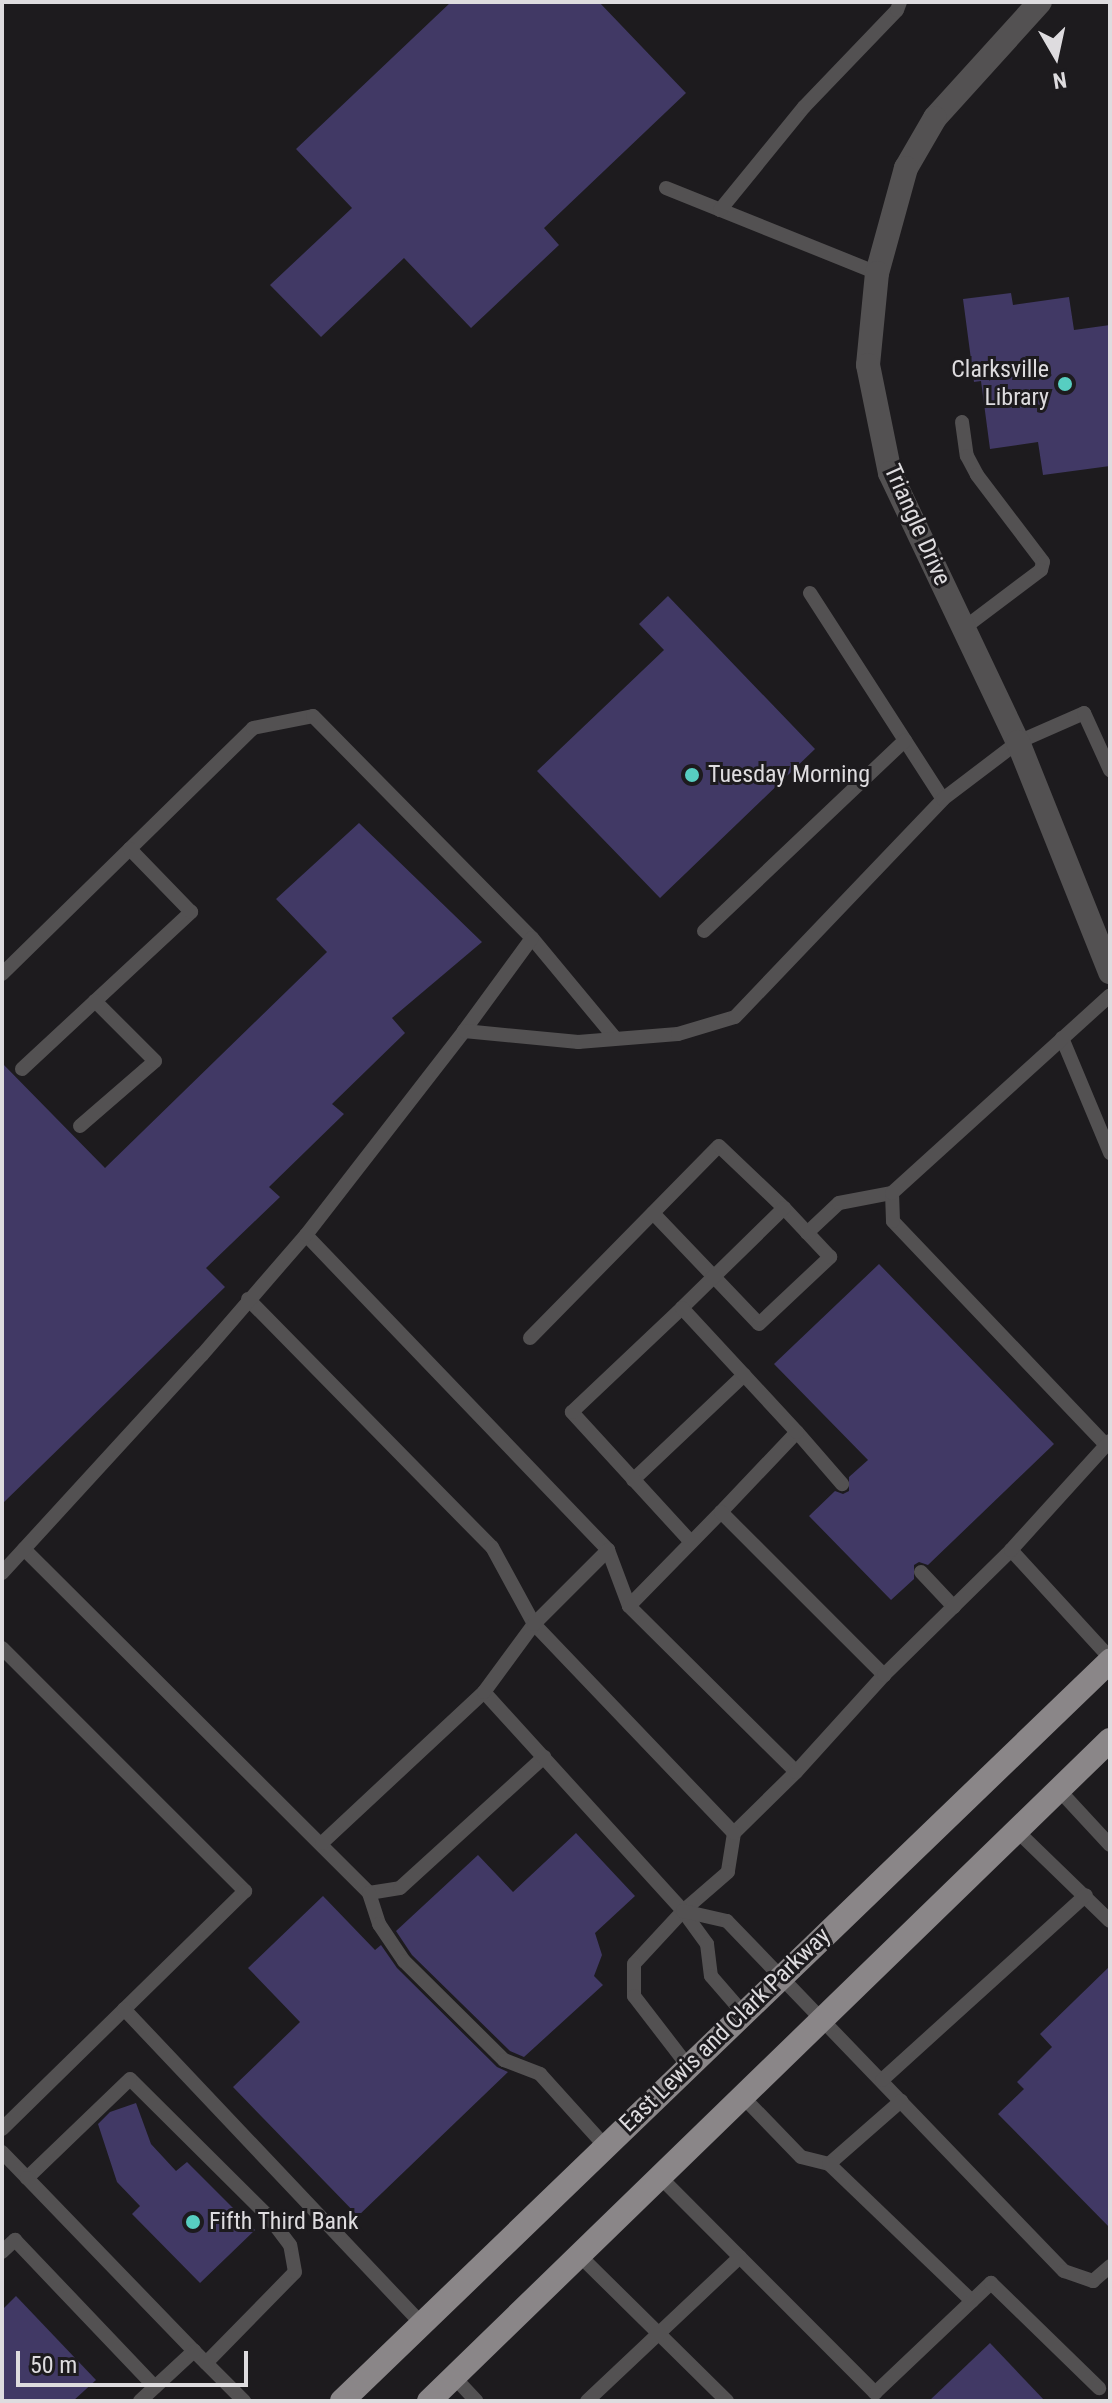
<!DOCTYPE html>
<style>
body{margin:0}
#map{position:relative;width:1112px;height:2403px;overflow:hidden;background:#1d1b1e;font-family:"Roboto Condensed",sans-serif}
div>[style]{position:absolute}
.building>*{inset:0;background:#413965}
.lane>*{height:14px;margin:-7px;padding:0 7px;transform-origin:7px;border-radius:7px;background:#535152}
.street>*{height:24px;margin:-12px;padding:0 12px;transform-origin:12px;border-radius:12px;background:#535152}
.primary>*{height:24px;margin:-12px;padding:0 12px;transform-origin:12px;border-radius:12px;background:#8a8688}
.dots>*{width:22px;height:22px;translate:-50% -50%;box-sizing:border-box;border:4px solid #1d1b1e;border-radius:50%}
span{translate:-50% -50%;white-space:nowrap;text-align:center;line-height:1.15;-webkit-text-stroke:6px #1d1b1e;paint-order:stroke}
.poi-label{font-size:24px;color:#dedcdf}
.right{translate:-100% -50%;text-align:right}
.left{translate:0 -50%;text-align:left}
.street-label{font-size:24px;color:#dedcdf}
.frame{position:absolute;inset:0;border:4px solid #dedcdf;pointer-events:none}
.north{position:absolute;left:1016px;top:16px;width:80px;height:80px;-webkit-text-stroke:6px #1d1b1e;paint-order:stroke;rotate:171deg;font-size:22px;font-weight:700;line-height:32px;text-align:center;color:#dedcdf}
.north::after{content:'';display:block;margin:auto;width:28px;height:36px;background:#dedcdf;clip-path:polygon(50% 0,100% 100%,50% 72%,0 100%)}
.scale{position:absolute;left:16px;top:2351px;width:232px;height:36px;box-sizing:border-box;border:4px solid #dedcdf;border-top:0;padding-left:10px;font-size:24px;line-height:28px;white-space:nowrap;color:#dedcdf;-webkit-text-stroke:6px #1d1b1e;paint-order:stroke}
</style>
<div id="map">
<div class="building">
<i style="clip-path:polygon(451px 2px,599px 2px,686px 93px,544px 228px,559px 245px,471px 328px,404px 258px,321px 337px,270px 285px,352px 208px,296px 149px)"></i>
<i style="clip-path:polygon(1011px 293px,1013px 305px,1069px 297px,1074px 330px,1110px 325px,1110px 466px,1043px 475px,1038px 442px,990px 449px,981px 381px,974px 382px,963px 299px)"></i>
<i style="clip-path:polygon(668px 596px,815px 749px,660px 898px,537px 771px,664px 650px,639px 624px)"></i>
<i style="clip-path:polygon(359px 823px,482px 942px,392px 1018px,405px 1033px,332px 1104px,344px 1114px,269px 1187px,280px 1197px,206px 1268px,225px 1287px,2px 1504px,2px 1063px,105px 1168px,327px 952px,276px 899px)"></i>
<i style="clip-path:polygon(879px 1264px,1054px 1444px,928px 1565px,919px 1562px,914px 1565px,914px 1579px,891px 1600px,809px 1516px,835px 1491px,843px 1494px,849px 1491px,849px 1477px,868px 1460px,774px 1364px)"></i>
<i style="clip-path:polygon(576px 1833px,635px 1896px,595px 1933px,602px 1955px,594px 1976px,603px 1985px,524px 2057px,510px 2051px,412px 1955px,396px 1931px,478px 1855px,513px 1892px)"></i>
<i style="clip-path:polygon(323px 1896px,375px 1950px,381px 1945px,397px 1968px,497px 2067px,508px 2072px,358px 2216px,233px 2087px,300px 2022px,248px 1968px)"></i>
<i style="clip-path:polygon(1110px 1966px,1110px 2228px,998px 2114px,1024px 2089px,1017px 2082px,1052px 2047px,1040px 2034px)"></i>
<i style="clip-path:polygon(136px 2103px,151px 2144px,176px 2171px,187px 2162px,255px 2230px,200px 2283px,132px 2214px,140px 2206px,117px 2182px,98px 2124px,110px 2112px)"></i>
<i style="clip-path:polygon(16px 2296px,96px 2380px,73px 2401px,2px 2401px,2px 2310px)"></i>
<i style="clip-path:polygon(990px 2343px,1045px 2401px,929px 2401px)"></i>
</div>
<div class="lane">
<i style="left:666px;top:188px;width:227px;rotate:21.9deg"></i>
<i style="left:720px;top:210px;width:133px;rotate:-50.8deg"></i>
<i style="left:804px;top:107px;width:134px;rotate:-46.2deg"></i>
<i style="left:897px;top:10px;width:9px;rotate:-69deg"></i>
<i style="left:962px;top:422px;width:34px;rotate:82deg"></i>
<i style="left:967px;top:456px;width:21px;rotate:62deg"></i>
<i style="left:977px;top:475px;width:109px;rotate:52.8deg"></i>
<i style="left:1043px;top:562px;width:8px;rotate:104deg"></i>
<i style="left:1041px;top:570px;width:96px;rotate:143deg"></i>
<i style="left:810px;top:593px;width:245px;rotate:57.2deg"></i>
<i style="left:704px;top:931px;width:277px;rotate:-43.5deg"></i>
<i style="left:2px;top:974px;width:351px;rotate:-44.4deg"></i>
<i style="left:253px;top:728px;width:61px;rotate:-11.3deg"></i>
<i style="left:313px;top:716px;width:312px;rotate:45.4deg"></i>
<i style="left:532px;top:938px;width:130px;rotate:50.3deg"></i>
<i style="left:464px;top:1031px;width:115px;rotate:-53.8deg"></i>
<i style="left:1062px;top:1038px;width:125px;rotate:67.3deg"></i>
<i style="left:22px;top:1069px;width:231px;rotate:-42.9deg"></i>
<i style="left:191px;top:912px;width:88px;rotate:-134.1deg"></i>
<i style="left:80px;top:1126px;width:99px;rotate:-40.9deg"></i>
<i style="left:155px;top:1061px;width:85px;rotate:-135deg"></i>
<i style="left:653px;top:1213px;width:153px;rotate:46.3deg"></i>
<i style="left:759px;top:1324px;width:98px;rotate:-43.3deg"></i>
<i style="left:830px;top:1257px;width:67px;rotate:-133.2deg"></i>
<i style="left:807px;top:1233px;width:44px;rotate:-43.2deg"></i>
<i style="left:839px;top:1203px;width:54px;rotate:-10.7deg"></i>
<i style="left:306px;top:1235px;width:436px;rotate:46.2deg"></i>
<i style="left:608px;top:1550px;width:60px;rotate:69.4deg"></i>
<i style="left:629px;top:1606px;width:235px;rotate:44.8deg"></i>
<i style="left:796px;top:1772px;width:87px;rotate:135.5deg"></i>
<i style="left:734px;top:1833px;width:39px;rotate:99deg"></i>
<i style="left:728px;top:1872px;width:60px;rotate:139.1deg"></i>
<i style="left:683px;top:1911px;width:72px;rotate:132.8deg"></i>
<i style="left:634px;top:1964px;width:32px;rotate:90deg"></i>
<i style="left:634px;top:1996px;width:88px;rotate:52.4deg"></i>
<i style="left:248px;top:1299px;width:348px;rotate:45.5deg"></i>
<i style="left:492px;top:1547px;width:88px;rotate:61.4deg"></i>
<i style="left:534px;top:1624px;width:289px;rotate:46.3deg"></i>
<i style="left:530px;top:1338px;width:269px;rotate:-45.5deg"></i>
<i style="left:719px;top:1146px;width:90px;rotate:43.6deg"></i>
<i style="left:784px;top:1208px;width:143px;rotate:135.6deg"></i>
<i style="left:1106px;top:1445px;width:309px;rotate:-133.6deg"></i>
<i style="left:893px;top:1221px;width:28px;rotate:-92deg"></i>
<i style="left:892px;top:1193px;width:294px;rotate:-42.2deg"></i>
<i style="left:633px;top:1480px;width:153px;rotate:-43.4deg"></i>
<i style="left:721px;top:1512px;width:110px;rotate:-46.5deg"></i>
<i style="left:797px;top:1432px;width:69px;rotate:49.1deg"></i>
<i style="left:690px;top:1541px;width:175px;rotate:-132.5deg"></i>
<i style="left:572px;top:1412px;width:151px;rotate:-43.4deg"></i>
<i style="left:682px;top:1308px;width:169px;rotate:47.2deg"></i>
<i style="left:24px;top:1549px;width:487px;rotate:44.9deg"></i>
<i style="left:369px;top:1893px;width:31px;rotate:-9deg"></i>
<i style="left:400px;top:1888px;width:195px;rotate:-42.3deg"></i>
<i style="left:1011px;top:1550px;width:147px;rotate:47.5deg"></i>
<i style="left:921px;top:1572px;width:48px;rotate:46.7deg"></i>
<i style="left:2px;top:1573px;width:296px;rotate:-47.5deg"></i>
<i style="left:202px;top:1355px;width:159px;rotate:-49.1deg"></i>
<i style="left:306px;top:1235px;width:258px;rotate:-52.2deg"></i>
<i style="left:464px;top:1031px;width:115px;rotate:5.5deg"></i>
<i style="left:578px;top:1042px;width:100px;rotate:-4.6deg"></i>
<i style="left:678px;top:1034px;width:59px;rotate:-16.6deg"></i>
<i style="left:735px;top:1017px;width:301px;rotate:-46.3deg"></i>
<i style="left:943px;top:799px;width:94px;rotate:-37.2deg"></i>
<i style="left:1018px;top:742px;width:72px;rotate:-23.7deg"></i>
<i style="left:1084px;top:713px;width:63px;rotate:65.5deg"></i>
<i style="left:629px;top:1606px;width:132px;rotate:-45.6deg"></i>
<i style="left:721px;top:1512px;width:231px;rotate:45deg"></i>
<i style="left:2px;top:1648px;width:344px;rotate:45deg"></i>
<i style="left:245px;top:1891px;width:340px;rotate:135.6deg"></i>
<i style="left:484px;top:1692px;width:296px;rotate:47.7deg"></i>
<i style="left:683px;top:1911px;width:41px;rotate:54deg"></i>
<i style="left:707px;top:1944px;width:32px;rotate:83deg"></i>
<i style="left:711px;top:1976px;width:49px;rotate:49.1deg"></i>
<i style="left:796px;top:1772px;width:131px;rotate:-47.8deg"></i>
<i style="left:884px;top:1675px;width:178px;rotate:-44.5deg"></i>
<i style="left:1011px;top:1550px;width:147px;rotate:-47.8deg"></i>
<i style="left:1059px;top:1790px;width:75px;rotate:47.2deg"></i>
<i style="left:1017px;top:1831px;width:129px;rotate:44.1deg"></i>
<i style="left:322px;top:1843px;width:221px;rotate:-43deg"></i>
<i style="left:484px;top:1692px;width:84px;rotate:-53.7deg"></i>
<i style="left:534px;top:1624px;width:105px;rotate:-45deg"></i>
<i style="left:369px;top:1893px;width:33px;rotate:72deg"></i>
<i style="left:379px;top:1924px;width:45px;rotate:56deg"></i>
<i style="left:404px;top:1961px;width:141px;rotate:44.7deg"></i>
<i style="left:504px;top:2060px;width:39px;rotate:21deg"></i>
<i style="left:540px;top:2074px;width:97px;rotate:47.9deg"></i>
<i style="left:683px;top:1911px;width:45px;rotate:12.8deg"></i>
<i style="left:727px;top:1921px;width:486px;rotate:46.1deg"></i>
<i style="left:1064px;top:2271px;width:31px;rotate:19deg"></i>
<i style="left:1093px;top:2281px;width:23px;rotate:-41deg"></i>
<i style="left:124px;top:2009px;width:432px;rotate:46.6deg"></i>
<i style="left:882px;top:2080px;width:275px;rotate:-42.2deg"></i>
<i style="left:743px;top:2097px;width:83px;rotate:46deg"></i>
<i style="left:801px;top:2157px;width:29px;rotate:14deg"></i>
<i style="left:829px;top:2164px;width:96px;rotate:-41.2deg"></i>
<i style="left:2px;top:2152px;width:36px;rotate:46deg"></i>
<i style="left:829px;top:2164px;width:198px;rotate:43.8deg"></i>
<i style="left:660px;top:2177px;width:305px;rotate:45.1deg"></i>
<i style="left:875px;top:2393px;width:160px;rotate:-43.5deg"></i>
<i style="left:991px;top:2283px;width:151px;rotate:44.2deg"></i>
<i style="left:2px;top:2252px;width:18px;rotate:-43deg"></i>
<i style="left:15px;top:2240px;width:203px;rotate:46.4deg"></i>
<i style="left:579px;top:2255px;width:208px;rotate:44.6deg"></i>
<i style="left:206px;top:2363px;width:127px;rotate:-45.6deg"></i>
<i style="left:295px;top:2272px;width:27px;rotate:-100deg"></i>
<i style="left:290px;top:2245px;width:36px;rotate:-127deg"></i>
<i style="left:268px;top:2216px;width:194px;rotate:-135.2deg"></i>
<i style="left:130px;top:2079px;width:143px;rotate:136.1deg"></i>
<i style="left:27px;top:2178px;width:240px;rotate:46deg"></i>
<i style="left:194px;top:2351px;width:71px;rotate:45deg"></i>
<i style="left:454px;top:2377px;width:33px;rotate:47deg"></i>
<i style="left:140px;top:2401px;width:74px;rotate:-42.8deg"></i>
<i style="left:587px;top:2401px;width:210px;rotate:-43.3deg"></i>
</div>
<div class="street">
<i style="left:1040px;top:2px;width:156px;rotate:132.2deg"></i>
<i style="left:935px;top:118px;width:58px;rotate:120.1deg"></i>
<i style="left:906px;top:168px;width:109px;rotate:105.4deg"></i>
<i style="left:877px;top:273px;width:92px;rotate:95.6deg"></i>
<i style="left:868px;top:365px;width:110px;rotate:78.5deg"></i>
<i style="left:890px;top:473px;width:298px;rotate:64.6deg"></i>
<i style="left:1018px;top:742px;width:248px;rotate:68.2deg"></i>
</div>
<div class="primary">
<i style="left:342px;top:2401px;width:1067px;rotate:-43.94deg"></i>
<i style="left:429px;top:2401px;width:949px;rotate:-44.15deg"></i>
</div>
<div class="dots">
<i style="left:1065px;top:384px;background:#57cec1"></i>
<i style="left:692px;top:775px;background:#57cec1"></i>
<i style="left:193px;top:2222px;background:#57cec1"></i>
</div>
<div class="poi-label">
<span class="right" style="left:1049px;top:384px">Clarksville<br>Library</span>
<span class="left" style="left:708px;top:775px">Tuesday Morning</span>
<span class="left" style="left:209px;top:2222px">Fifth Third Bank</span>
</div>
<div class="street-label">
<span style="left:917px;top:525px;rotate:66deg">Triangle Drive</span>
<span style="left:725px;top:2030px;rotate:-44deg">East Lewis and Clark Parkway</span>
</div>
<div class="frame"></div>
<div class="north">N</div>
<div class="scale">50 m</div>
</div>
